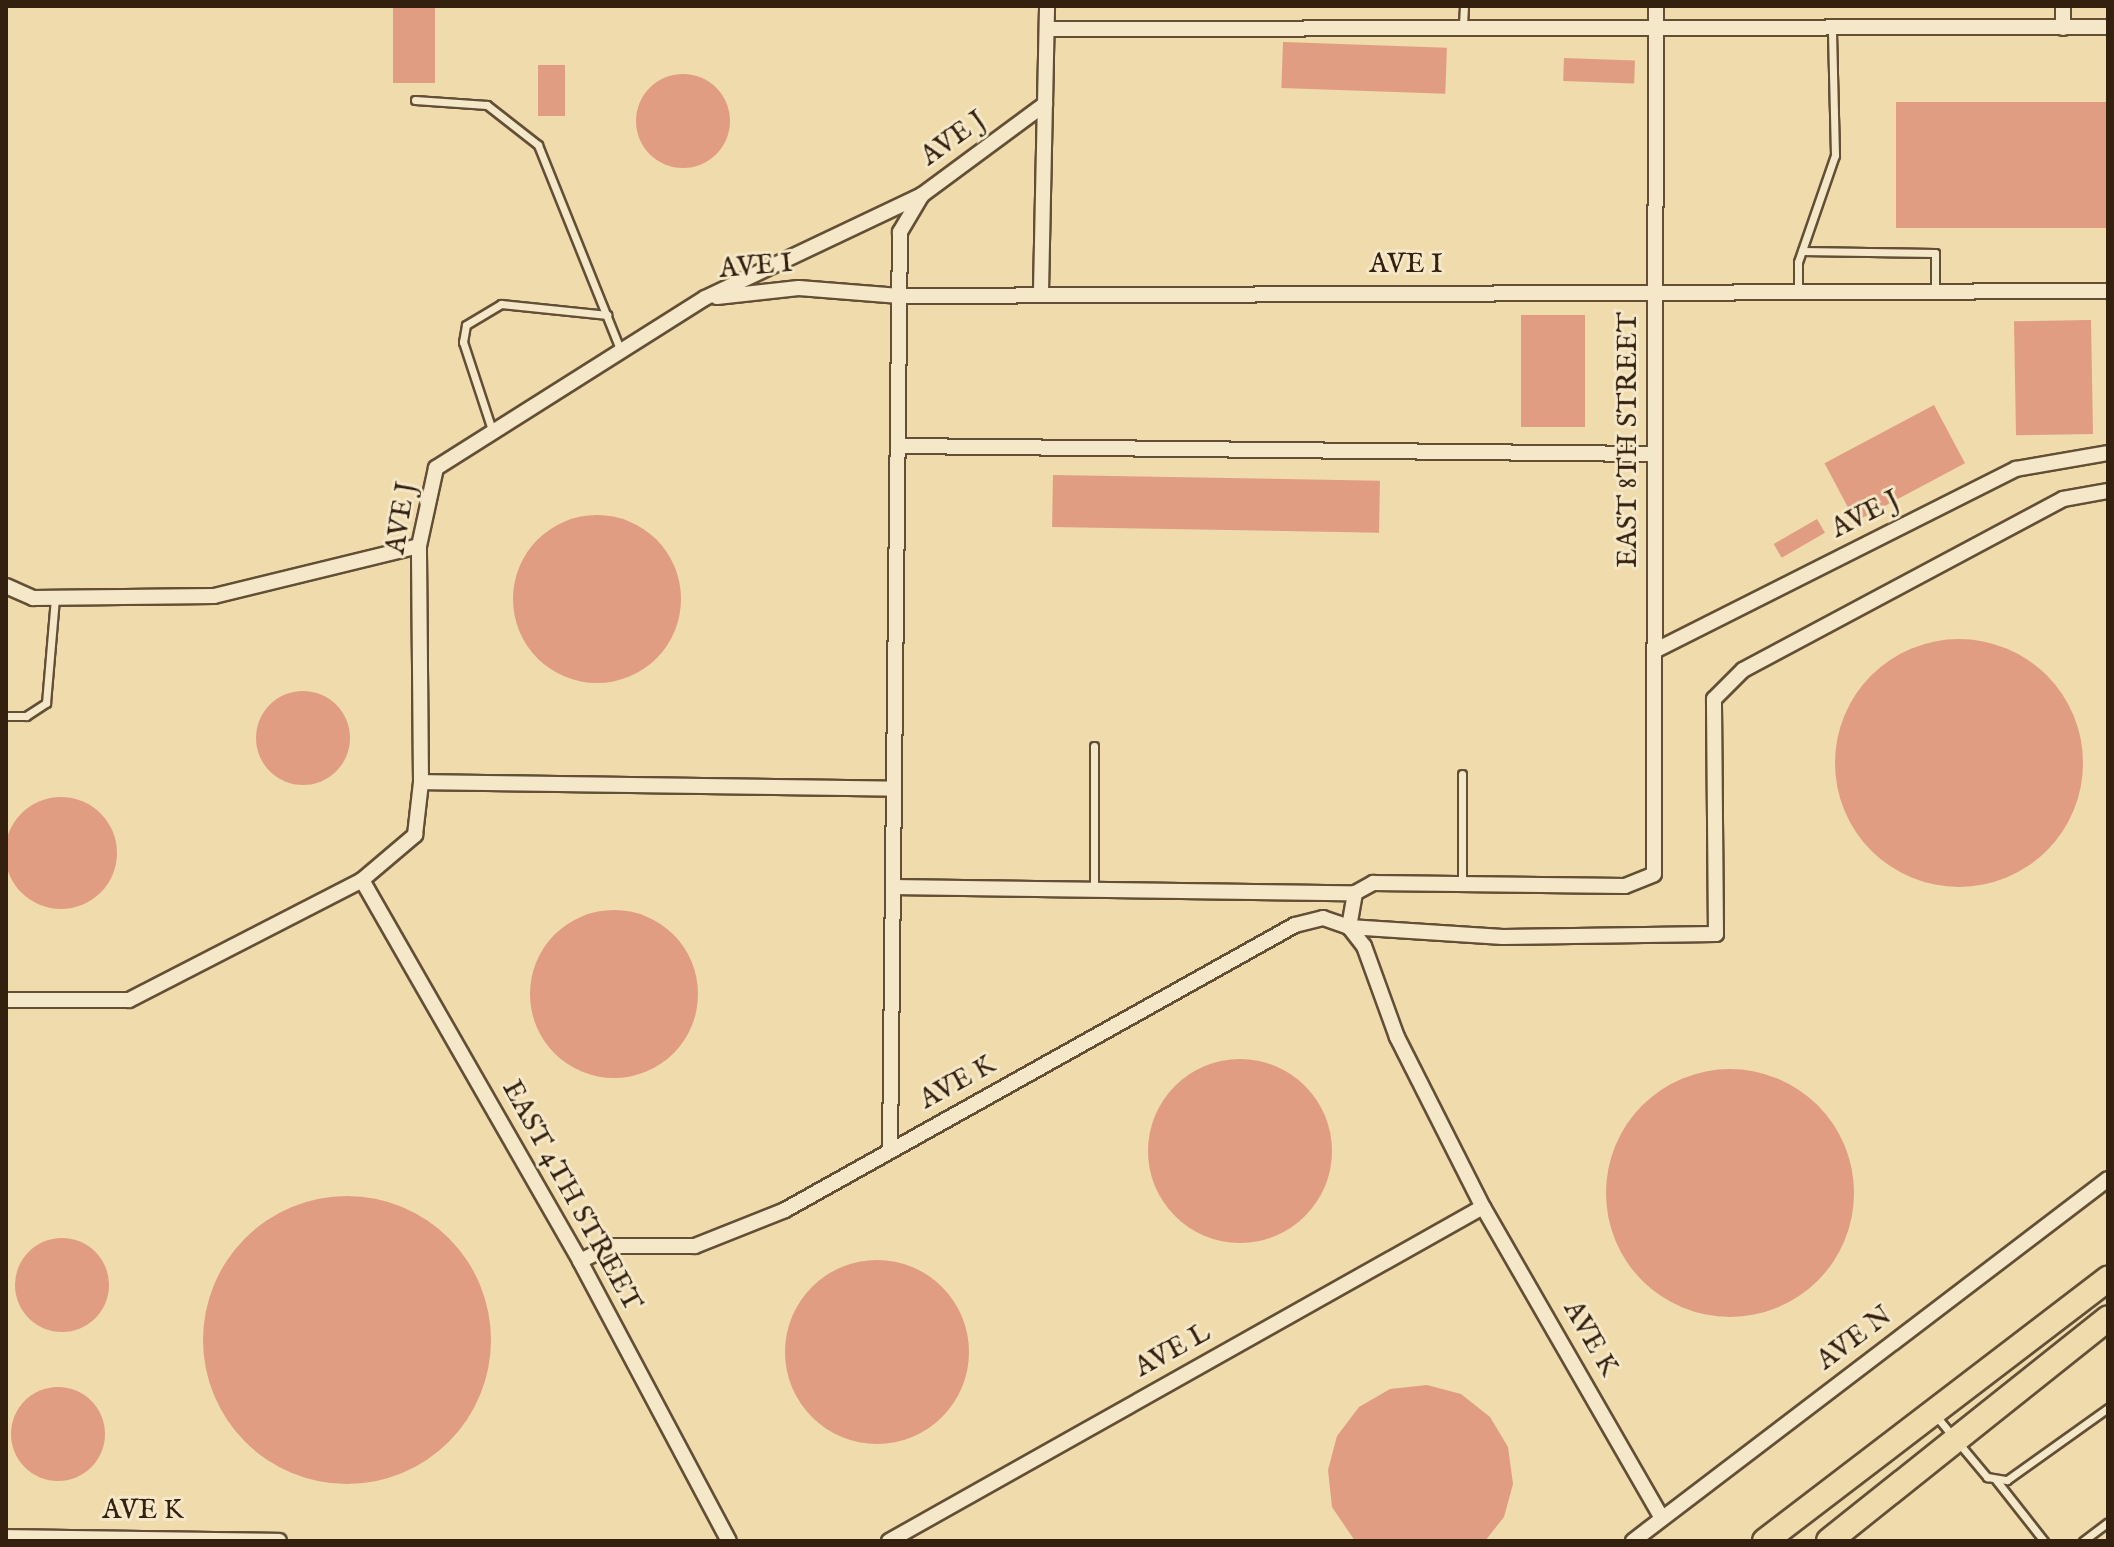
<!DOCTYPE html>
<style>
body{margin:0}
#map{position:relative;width:2114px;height:1547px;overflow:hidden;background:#efdbac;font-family:"IM FELL English",serif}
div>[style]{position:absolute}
.building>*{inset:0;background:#e19d81;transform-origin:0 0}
.round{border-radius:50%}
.roads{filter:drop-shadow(2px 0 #634f36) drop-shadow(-2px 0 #634f36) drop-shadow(0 2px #634f36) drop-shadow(0 -2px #634f36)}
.service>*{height:7px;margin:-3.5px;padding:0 3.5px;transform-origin:3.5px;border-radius:3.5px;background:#f5e8c9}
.minor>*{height:14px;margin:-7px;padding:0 7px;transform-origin:7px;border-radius:7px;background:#f5e8c9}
.primary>*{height:24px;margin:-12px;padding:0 12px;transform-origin:12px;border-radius:12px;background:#efdbac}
span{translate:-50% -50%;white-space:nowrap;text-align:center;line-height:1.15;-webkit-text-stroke:6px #f5e8c9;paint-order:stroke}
.street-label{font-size:28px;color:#34200f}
.frame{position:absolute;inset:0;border:8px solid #34200f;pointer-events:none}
</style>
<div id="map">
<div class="building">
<i style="left:393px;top:6px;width:42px;height:77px"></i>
<i style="left:1283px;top:42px;width:164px;height:46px;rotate:2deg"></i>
<i style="left:1564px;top:58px;width:71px;height:23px;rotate:2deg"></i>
<i style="left:538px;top:65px;width:27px;height:51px"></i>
<i class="round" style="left:636px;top:74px;width:94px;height:94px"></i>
<i style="left:1896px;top:102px;width:212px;height:126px"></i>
<i style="left:1521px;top:315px;width:64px;height:112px"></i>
<i style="left:2091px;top:320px;width:114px;height:77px;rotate:89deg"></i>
<i style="left:1934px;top:405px;width:66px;height:124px;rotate:62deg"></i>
<i style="left:1053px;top:475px;width:327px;height:52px;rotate:1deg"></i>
<i class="round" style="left:513px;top:515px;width:168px;height:168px"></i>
<i style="left:1817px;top:519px;width:16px;height:50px;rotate:60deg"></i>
<i class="round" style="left:1835px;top:639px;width:248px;height:248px"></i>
<i class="round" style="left:256px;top:691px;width:94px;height:94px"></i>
<i class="round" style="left:5px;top:797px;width:112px;height:112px"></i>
<i class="round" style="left:530px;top:910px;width:168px;height:168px"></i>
<i class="round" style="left:1148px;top:1059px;width:184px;height:184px"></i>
<i class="round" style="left:1606px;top:1069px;width:248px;height:248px"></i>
<i class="round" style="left:203px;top:1196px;width:288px;height:288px"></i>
<i class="round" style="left:15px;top:1238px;width:94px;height:94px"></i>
<i class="round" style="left:785px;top:1260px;width:184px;height:184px"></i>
<i style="clip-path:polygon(1427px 1385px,1461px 1394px,1490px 1417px,1508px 1447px,1513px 1484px,1504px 1517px,1485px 1541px,1355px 1541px,1332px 1507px,1328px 1470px,1337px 1436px,1359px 1407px,1390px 1389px)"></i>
<i class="round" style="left:11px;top:1387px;width:94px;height:94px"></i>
</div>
<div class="roads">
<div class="service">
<i style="left:1463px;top:25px;width:19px;rotate:-87deg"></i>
<i style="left:415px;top:100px;width:72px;rotate:4deg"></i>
<i style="left:487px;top:105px;width:65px;rotate:38.1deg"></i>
<i style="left:538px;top:145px;width:222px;rotate:68.1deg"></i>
<i style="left:1802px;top:251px;width:133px;rotate:0.9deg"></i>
<i style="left:1935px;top:253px;width:38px;rotate:90deg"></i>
<i style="left:1798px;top:291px;width:29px;rotate:-90deg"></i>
<i style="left:1798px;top:262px;width:113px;rotate:-70.9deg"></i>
<i style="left:1835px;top:155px;width:126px;rotate:-91.4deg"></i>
<i style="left:493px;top:433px;width:96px;rotate:-108.2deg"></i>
<i style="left:463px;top:342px;width:17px;rotate:-80deg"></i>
<i style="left:466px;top:325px;width:41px;rotate:-31deg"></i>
<i style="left:501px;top:304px;width:107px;rotate:5.9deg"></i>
<i style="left:6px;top:716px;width:20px"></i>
<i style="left:26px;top:716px;width:24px;rotate:-33deg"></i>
<i style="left:46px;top:703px;width:104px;rotate:-85.1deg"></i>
<i style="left:1462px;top:774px;width:110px;rotate:90deg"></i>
<i style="left:1094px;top:889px;width:143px;rotate:-90deg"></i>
<i style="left:1936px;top:1416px;width:80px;rotate:50.1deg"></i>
<i style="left:1987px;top:1477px;width:20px;rotate:9deg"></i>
<i style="left:2007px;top:1480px;width:124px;rotate:-35.5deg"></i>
<i style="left:1996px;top:1480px;width:78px;rotate:51.8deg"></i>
<i style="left:2083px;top:1541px;width:31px;rotate:-37deg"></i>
</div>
<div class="minor">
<i style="left:2063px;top:28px;width:22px;rotate:-90deg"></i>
<i style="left:1047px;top:29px;width:1061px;rotate:-0.11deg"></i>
<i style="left:1041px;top:291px;width:187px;rotate:-88.8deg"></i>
<i style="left:717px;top:297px;width:82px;rotate:-6.3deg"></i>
<i style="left:799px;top:288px;width:101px;rotate:4.5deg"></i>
<i style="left:900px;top:296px;width:1208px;rotate:-0.24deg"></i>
<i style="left:900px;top:446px;width:754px;rotate:0.61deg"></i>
<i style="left:6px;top:586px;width:30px;rotate:24deg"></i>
<i style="left:33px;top:598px;width:181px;rotate:-0.6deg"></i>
<i style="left:214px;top:596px;width:211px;rotate:-13.7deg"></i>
<i style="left:1656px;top:650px;width:403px;rotate:-26.7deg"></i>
<i style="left:2016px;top:469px;width:93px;rotate:-9.9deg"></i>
<i style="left:421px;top:782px;width:473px;rotate:0.8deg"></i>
<i style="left:362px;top:880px;width:439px;rotate:60.2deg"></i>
<i style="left:580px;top:1261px;width:317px;rotate:62deg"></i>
<i style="left:898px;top:887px;width:457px;rotate:0.8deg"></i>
<i style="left:1355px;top:893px;width:35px;rotate:100deg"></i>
<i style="left:1349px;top:927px;width:154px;rotate:3.7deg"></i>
<i style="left:1503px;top:937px;width:213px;rotate:-0.8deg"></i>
<i style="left:1716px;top:934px;width:235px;rotate:-90.5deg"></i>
<i style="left:1714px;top:699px;width:41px;rotate:-45deg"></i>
<i style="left:1743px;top:670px;width:363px;rotate:-28.1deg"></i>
<i style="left:2063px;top:499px;width:46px;rotate:-10.1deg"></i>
<i style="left:1355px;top:893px;width:21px;rotate:-29deg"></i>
<i style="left:1373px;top:883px;width:252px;rotate:0.7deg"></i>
<i style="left:1625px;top:886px;width:31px;rotate:-22deg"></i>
<i style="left:1654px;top:874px;width:868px;rotate:-89.87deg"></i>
<i style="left:6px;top:1000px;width:123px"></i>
<i style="left:129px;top:1000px;width:262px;rotate:-27.2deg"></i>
<i style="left:362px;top:880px;width:70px;rotate:-40.3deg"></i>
<i style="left:415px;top:835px;width:53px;rotate:-83.5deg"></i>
<i style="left:421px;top:782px;width:236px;rotate:-90.5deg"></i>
<i style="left:419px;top:546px;width:80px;rotate:-77.7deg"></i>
<i style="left:436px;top:468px;width:318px;rotate:-32.3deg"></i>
<i style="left:705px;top:298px;width:240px;rotate:-25.4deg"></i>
<i style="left:922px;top:195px;width:153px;rotate:-36.5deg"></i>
<i style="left:1045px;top:104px;width:98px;rotate:-88.8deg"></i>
<i style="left:890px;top:1151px;width:919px;rotate:-89.38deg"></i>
<i style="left:900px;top:232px;width:43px;rotate:-59.3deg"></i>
<i style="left:580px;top:1261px;width:34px;rotate:-26deg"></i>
<i style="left:611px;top:1246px;width:84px"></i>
<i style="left:695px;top:1246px;width:97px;rotate:-21.8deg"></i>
<i style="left:785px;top:1210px;width:584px;rotate:-29.2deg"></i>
<i style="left:1295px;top:925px;width:29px;rotate:-14deg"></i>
<i style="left:1323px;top:918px;width:28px;rotate:19deg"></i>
<i style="left:1349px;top:927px;width:24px;rotate:52deg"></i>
<i style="left:1364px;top:946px;width:97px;rotate:70.1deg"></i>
<i style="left:1397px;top:1037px;width:191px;rotate:63.2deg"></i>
<i style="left:1483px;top:1207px;width:359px;rotate:60.1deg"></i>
<i style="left:6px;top:1537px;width:273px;rotate:0.8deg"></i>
<i style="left:889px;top:1541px;width:681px;rotate:-29.35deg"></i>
<i style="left:1633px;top:1541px;width:597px;rotate:-37.31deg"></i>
</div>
<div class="primary">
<i style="left:1765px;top:1541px;width:432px;rotate:-37.4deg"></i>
<i style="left:1829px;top:1541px;width:357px;rotate:-38.6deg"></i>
</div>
</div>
<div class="street-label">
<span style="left:954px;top:139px;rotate:-36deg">AVE J</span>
<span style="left:1406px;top:265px">AVE I</span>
<span style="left:756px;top:267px;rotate:-5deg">AVE I</span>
<span style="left:1629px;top:440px;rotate:-90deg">EAST 8TH STREET</span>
<span style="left:1866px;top:515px;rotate:-27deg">AVE J</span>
<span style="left:402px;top:518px;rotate:-81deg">AVE J</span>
<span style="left:958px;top:1083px;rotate:-29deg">AVE K</span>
<span style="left:571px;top:1196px;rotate:61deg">EAST 4TH STREET</span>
<span style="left:1590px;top:1339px;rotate:60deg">AVE K</span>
<span style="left:1855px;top:1339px;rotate:-37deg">AVE N</span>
<span style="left:1173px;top:1351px;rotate:-29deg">AVE L</span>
<span style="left:143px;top:1511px">AVE K</span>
</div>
<div class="frame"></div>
</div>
